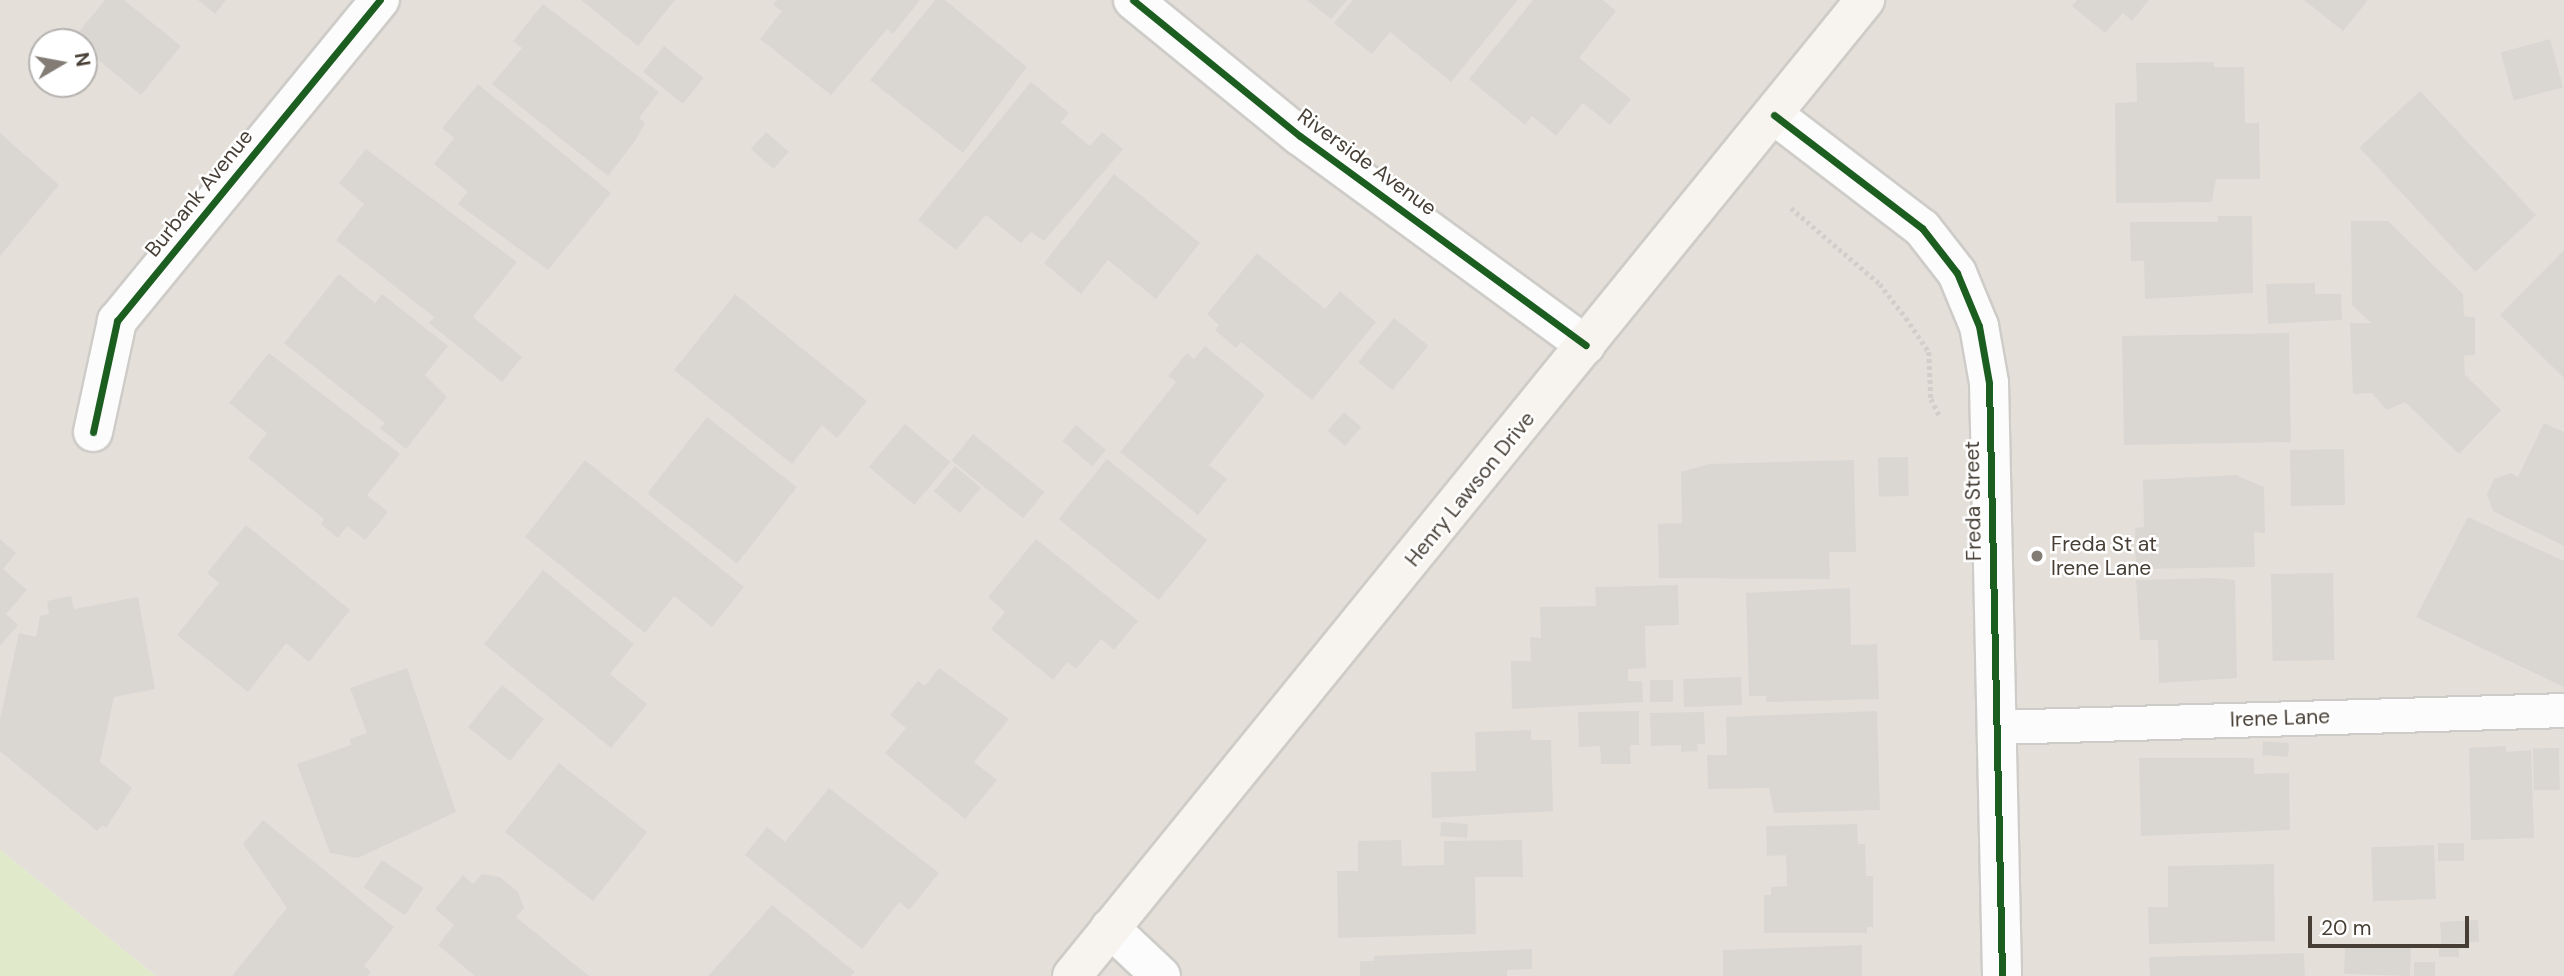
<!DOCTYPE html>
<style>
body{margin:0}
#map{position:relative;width:2564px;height:976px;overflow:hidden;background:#f0eeeb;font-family:"DM Sans",sans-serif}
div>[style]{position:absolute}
.residential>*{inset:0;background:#e4dfd8}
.green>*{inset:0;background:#e0eacb}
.building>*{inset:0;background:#dad7d3;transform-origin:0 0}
.path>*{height:4.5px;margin-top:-2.25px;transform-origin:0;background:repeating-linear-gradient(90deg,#d1cecb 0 3.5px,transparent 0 7px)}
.roads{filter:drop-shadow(2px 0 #ceccc8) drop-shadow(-2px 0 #ceccc8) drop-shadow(0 2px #ceccc8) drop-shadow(0 -2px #ceccc8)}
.lane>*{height:33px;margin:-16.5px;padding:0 16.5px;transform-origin:16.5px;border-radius:16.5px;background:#fdfcfc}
.street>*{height:38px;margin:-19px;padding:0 19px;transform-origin:19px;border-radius:19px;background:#fdfcfc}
.secondary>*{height:38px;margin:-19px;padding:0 19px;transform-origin:19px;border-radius:19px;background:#f7f4ef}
.cycleway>*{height:7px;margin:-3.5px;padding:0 3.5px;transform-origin:3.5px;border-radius:3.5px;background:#1b5e20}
.dots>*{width:19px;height:19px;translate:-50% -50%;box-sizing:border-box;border:4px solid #fff;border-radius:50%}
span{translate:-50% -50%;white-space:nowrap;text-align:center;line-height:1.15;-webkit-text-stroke:5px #fff;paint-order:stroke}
.street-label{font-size:21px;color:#473f36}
.poi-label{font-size:21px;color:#473f36}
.left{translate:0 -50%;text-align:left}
.north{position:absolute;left:28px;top:28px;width:70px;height:70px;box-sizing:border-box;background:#fff;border:2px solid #b5b2af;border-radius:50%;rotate:80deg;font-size:19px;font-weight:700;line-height:28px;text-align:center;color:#473f36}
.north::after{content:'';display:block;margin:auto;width:24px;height:32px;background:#827c75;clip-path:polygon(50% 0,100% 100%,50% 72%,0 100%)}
.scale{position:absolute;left:2308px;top:916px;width:161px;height:32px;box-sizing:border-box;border:4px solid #473f36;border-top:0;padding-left:9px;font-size:21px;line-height:24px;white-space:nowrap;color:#473f36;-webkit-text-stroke:5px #fff;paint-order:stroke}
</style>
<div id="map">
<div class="residential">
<i style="clip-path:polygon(evenodd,0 0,2564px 0,2564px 976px,156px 976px,0 850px,0 0,42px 42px,84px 42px,84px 84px,42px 84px,42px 42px)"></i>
</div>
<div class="green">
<i style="clip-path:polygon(0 850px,156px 976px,0 976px)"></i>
</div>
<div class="building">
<i style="clip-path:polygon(105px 0,124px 0,181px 46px,141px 95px,84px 48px,84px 42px,73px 39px)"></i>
<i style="clip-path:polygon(198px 0,226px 0,215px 14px)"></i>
<i style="clip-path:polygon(581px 0,675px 0,638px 46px)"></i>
<i style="clip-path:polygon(777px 0,920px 0,893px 34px,887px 29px,831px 95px,760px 39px,782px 11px,773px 5px)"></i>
<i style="clip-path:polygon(935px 0,945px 0,1027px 67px,963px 153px,870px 80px)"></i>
<i style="clip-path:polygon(1307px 0,1347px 0,1331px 19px)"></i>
<i style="clip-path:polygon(1353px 0,1518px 0,1451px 82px,1390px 32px,1372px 54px,1334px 23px)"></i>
<i style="clip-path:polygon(1533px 0,1603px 0,1616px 11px,1579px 58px,1631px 99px,1610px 125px,1583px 103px,1556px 136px,1532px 116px,1525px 125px,1469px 79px)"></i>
<i style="clip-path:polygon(2077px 0,2149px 0,2132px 21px,2123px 13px,2105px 33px,2072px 6px)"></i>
<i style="clip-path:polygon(2304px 0,2368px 0,2343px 31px)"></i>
<i style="clip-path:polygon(543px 4px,659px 92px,639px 118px,645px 123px,635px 141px,608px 176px,492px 84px,522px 48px,513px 41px)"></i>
<i style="left:2550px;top:39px;width:50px;height:51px;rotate:75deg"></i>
<i style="left:664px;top:46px;width:51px;height:33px;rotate:39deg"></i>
<i style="clip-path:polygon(2214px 62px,2214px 67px,2244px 67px,2245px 123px,2259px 123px,2260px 179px,2216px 179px,2212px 202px,2116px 203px,2115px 103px,2137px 102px,2136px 63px)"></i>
<i style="clip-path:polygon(1031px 82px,1069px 113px,1061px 122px,1090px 146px,1102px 132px,1123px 149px,1044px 241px,1031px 232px,1021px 243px,986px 215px,956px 250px,918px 220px)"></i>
<i style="clip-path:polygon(478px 84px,611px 193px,548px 270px,458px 204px,468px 192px,434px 164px,454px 138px,442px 128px)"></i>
<i style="left:2420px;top:91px;width:170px;height:83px;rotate:47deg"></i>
<i style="left:766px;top:132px;width:30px;height:23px;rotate:41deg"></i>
<i style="clip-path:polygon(0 133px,59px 185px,0 256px)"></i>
<i style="clip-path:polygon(366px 149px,517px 262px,473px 317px,522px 357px,502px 382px,429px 323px,434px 317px,336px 240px,364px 204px,339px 183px)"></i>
<i style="clip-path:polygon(1114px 174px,1200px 243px,1156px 299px,1108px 260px,1081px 294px,1044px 263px)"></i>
<i style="clip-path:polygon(2218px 216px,2252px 216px,2253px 293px,2145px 299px,2144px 261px,2131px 261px,2130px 222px,2218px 222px)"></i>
<i style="clip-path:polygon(2351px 221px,2388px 221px,2463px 294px,2464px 316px,2475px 317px,2475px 355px,2464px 356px,2465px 375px,2501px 410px,2459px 454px,2405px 402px,2387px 410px,2372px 393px,2353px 394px,2350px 323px,2371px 323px,2352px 305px)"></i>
<i style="clip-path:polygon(2564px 250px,2564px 378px,2500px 315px)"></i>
<i style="clip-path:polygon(1257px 253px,1325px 309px,1340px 291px,1376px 322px,1312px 400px,1241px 342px,1236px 348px,1215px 330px,1219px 325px,1207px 314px)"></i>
<i style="clip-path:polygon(339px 274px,375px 303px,382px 294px,448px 346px,425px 375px,447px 397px,406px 449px,380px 428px,385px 423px,284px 343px)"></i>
<i style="clip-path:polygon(2315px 283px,2315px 294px,2341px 294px,2342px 320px,2268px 324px,2266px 284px)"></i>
<i style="clip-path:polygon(735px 294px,867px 401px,837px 438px,822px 425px,792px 464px,674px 370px)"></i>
<i style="left:1394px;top:318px;width:44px;height:57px;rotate:39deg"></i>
<i style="left:2289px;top:333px;width:109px;height:167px;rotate:89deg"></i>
<i style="clip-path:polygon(1205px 346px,1265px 395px,1209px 465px,1227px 479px,1198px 515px,1120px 452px,1176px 382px,1168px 376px,1187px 353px,1194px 359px)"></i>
<i style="clip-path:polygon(269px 353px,400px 454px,367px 495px,388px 512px,365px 540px,347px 526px,338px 538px,321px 524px,324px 519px,248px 458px,267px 433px,229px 403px)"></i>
<i style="left:1344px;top:412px;width:23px;height:25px;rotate:41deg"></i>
<i style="left:707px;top:417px;width:114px;height:97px;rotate:38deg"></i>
<i style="clip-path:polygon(2544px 423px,2564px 432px,2564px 546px,2493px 511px,2487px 494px,2494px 479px,2511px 473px,2518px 477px)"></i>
<i style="left:905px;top:424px;width:59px;height:56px;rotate:40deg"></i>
<i style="left:1076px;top:425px;width:39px;height:21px;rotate:40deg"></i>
<i style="left:973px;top:434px;width:92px;height:34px;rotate:39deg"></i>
<i style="left:2344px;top:449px;width:56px;height:54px;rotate:89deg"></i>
<i style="left:1908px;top:457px;width:39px;height:30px;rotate:89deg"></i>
<i style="left:1107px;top:459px;width:129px;height:77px;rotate:39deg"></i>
<i style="clip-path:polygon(585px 460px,744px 587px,712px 627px,674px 596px,645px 633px,525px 537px)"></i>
<i style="clip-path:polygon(1854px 460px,1856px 552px,1829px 552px,1830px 579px,1659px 578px,1658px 524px,1682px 523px,1681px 472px,1709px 464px)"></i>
<i style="left:955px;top:466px;width:34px;height:33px;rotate:40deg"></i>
<i style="clip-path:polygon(2236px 475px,2264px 487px,2265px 533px,2254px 532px,2255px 567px,2136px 569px,2135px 528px,2144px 527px,2143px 480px)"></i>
<i style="clip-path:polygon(2468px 517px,2564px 561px,2564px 687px,2416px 617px)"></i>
<i style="clip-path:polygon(246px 525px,350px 610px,309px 662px,286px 643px,248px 692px,177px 635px,219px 583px,207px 573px)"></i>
<i style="clip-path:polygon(0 539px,16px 553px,3px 569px,27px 590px,6px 614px,18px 625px,0 646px)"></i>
<i style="clip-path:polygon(1036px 539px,1138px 621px,1114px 650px,1101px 639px,1076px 669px,1067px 662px,1053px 680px,991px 629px,1005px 612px,988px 597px)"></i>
<i style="clip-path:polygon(543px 570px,634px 644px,610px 674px,647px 704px,611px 748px,484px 644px)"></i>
<i style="left:2333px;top:573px;width:87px;height:62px;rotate:89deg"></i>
<i style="clip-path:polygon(2216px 578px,2235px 580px,2237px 678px,2159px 683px,2158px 640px,2140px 640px,2136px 580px)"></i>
<i style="clip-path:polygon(1678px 585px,1679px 625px,1645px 626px,1646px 668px,1628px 669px,1628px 681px,1642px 681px,1643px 702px,1512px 709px,1511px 661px,1531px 661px,1530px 637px,1541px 638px,1540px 607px,1596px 606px,1595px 587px)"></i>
<i style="clip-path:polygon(1850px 588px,1851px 645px,1877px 644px,1879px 699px,1766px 702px,1766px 696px,1749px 696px,1746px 593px)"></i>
<i style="clip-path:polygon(71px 596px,74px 609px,138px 597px,155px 689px,114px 697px,100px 762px,132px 788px,106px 828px,102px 825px,97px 831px,0 751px,0 719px,19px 633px,36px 637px,40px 616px,49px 614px,47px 601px)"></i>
<i style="clip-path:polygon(407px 668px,456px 812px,358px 858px,330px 853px,297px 764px,351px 745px,350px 739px,367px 733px,350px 688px)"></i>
<i style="clip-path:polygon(939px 668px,1009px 719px,974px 762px,997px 780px,965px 819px,885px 753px,906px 728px,890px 715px,918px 681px,925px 686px)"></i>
<i style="left:1741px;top:677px;width:28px;height:58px;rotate:88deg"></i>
<i style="left:1673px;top:680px;width:22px;height:23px;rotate:90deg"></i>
<i style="left:502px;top:685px;width:54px;height:54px;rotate:39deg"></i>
<i style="clip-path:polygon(1639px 711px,1639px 745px,1630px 745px,1631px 764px,1601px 764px,1600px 746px,1579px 747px,1578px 712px)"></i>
<i style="clip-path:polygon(1877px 711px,1880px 810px,1774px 813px,1769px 788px,1708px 789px,1707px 755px,1727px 755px,1726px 717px)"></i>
<i style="clip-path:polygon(1704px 712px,1705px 744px,1697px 744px,1698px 751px,1681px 752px,1681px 745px,1651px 746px,1650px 713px)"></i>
<i style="clip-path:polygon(1531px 730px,1531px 740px,1551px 740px,1553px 811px,1432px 818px,1431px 772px,1476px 771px,1475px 732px)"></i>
<i style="left:2289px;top:743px;width:14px;height:26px;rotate:94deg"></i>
<i style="clip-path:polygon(2506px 746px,2506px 752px,2531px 750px,2534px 838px,2471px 840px,2469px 748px)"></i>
<i style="left:2559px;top:748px;width:42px;height:26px;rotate:89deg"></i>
<i style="clip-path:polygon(2139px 758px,2254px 758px,2254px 774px,2289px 773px,2290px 830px,2141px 836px)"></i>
<i style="left:559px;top:763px;width:112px;height:88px;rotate:38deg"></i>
<i style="clip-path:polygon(829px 788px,939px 873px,909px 910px,899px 902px,862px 949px,745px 855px,767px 827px,785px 842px)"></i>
<i style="clip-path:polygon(263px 820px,394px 927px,364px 966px,371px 972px,368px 976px,232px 976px,287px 908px,243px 844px)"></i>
<i style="left:1468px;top:824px;width:14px;height:27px;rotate:94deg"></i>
<i style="clip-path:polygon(1857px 824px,1858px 844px,1865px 844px,1866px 876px,1873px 876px,1873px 927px,1867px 927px,1867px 933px,1764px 933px,1764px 895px,1771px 895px,1771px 887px,1787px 886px,1786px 855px,1767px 856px,1766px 826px)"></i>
<i style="clip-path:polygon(1401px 840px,1402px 866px,1444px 865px,1444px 841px,1522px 840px,1523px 877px,1475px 877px,1476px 934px,1338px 938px,1337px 871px,1358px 871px,1358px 841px)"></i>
<i style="left:2438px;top:843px;width:26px;height:18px"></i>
<i style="left:2434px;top:845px;width:54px;height:63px;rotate:88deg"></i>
<i style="left:382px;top:860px;width:50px;height:33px;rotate:34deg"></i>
<i style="clip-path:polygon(2274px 864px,2275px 941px,2149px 944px,2148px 907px,2168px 907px,2168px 866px)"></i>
<i style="clip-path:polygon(482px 874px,500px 877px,518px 892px,524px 908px,516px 917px,589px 976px,475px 976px,438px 945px,454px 925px,435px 909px,463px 875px,473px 884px)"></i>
<i style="clip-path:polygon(772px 905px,855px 972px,851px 976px,708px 976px)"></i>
<i style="left:2478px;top:920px;width:22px;height:38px;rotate:87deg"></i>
<i style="left:2459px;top:944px;width:13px;height:20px;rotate:90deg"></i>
<i style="clip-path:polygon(1862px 945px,1862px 976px,1723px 976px,1723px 950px)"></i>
<i style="left:2411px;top:948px;width:28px;height:66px;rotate:92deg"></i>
<i style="clip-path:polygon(1532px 949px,1532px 969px,1507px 970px,1507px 976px,1360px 976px,1360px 961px,1374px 961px,1374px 956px)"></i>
<i style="clip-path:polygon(2304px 953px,2305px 976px,2150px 976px,2149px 957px)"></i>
<i style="left:2435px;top:962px;width:14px;height:21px;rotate:90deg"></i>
</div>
<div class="path">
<i style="left:1791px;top:208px;width:117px;rotate:40.5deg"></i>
<i style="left:1880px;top:284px;width:43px;rotate:52.6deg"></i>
<i style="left:1906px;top:318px;width:41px;rotate:55.9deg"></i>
<i style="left:1929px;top:352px;width:47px;rotate:87.6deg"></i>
<i style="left:1931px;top:399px;width:20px;rotate:63deg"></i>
</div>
<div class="roads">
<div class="lane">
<i style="left:1996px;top:727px;width:568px;rotate:-1.71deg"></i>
</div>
<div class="street">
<i style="left:1133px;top:0;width:215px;rotate:39.2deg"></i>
<i style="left:1300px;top:136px;width:354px;rotate:36.2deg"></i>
<i style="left:1774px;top:115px;width:186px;rotate:37.4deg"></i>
<i style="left:1922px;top:228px;width:57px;rotate:52.1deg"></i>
<i style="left:1957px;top:273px;width:57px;rotate:67.5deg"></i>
<i style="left:1979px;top:326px;width:58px;rotate:80deg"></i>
<i style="left:1989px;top:383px;width:593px;rotate:88.74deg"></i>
<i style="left:93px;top:432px;width:114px;rotate:-77.8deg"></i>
<i style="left:117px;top:321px;width:415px;rotate:-50.7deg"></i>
<i style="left:1110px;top:928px;width:70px;rotate:43.3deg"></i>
</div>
<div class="secondary">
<i style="left:1072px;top:976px;width:1258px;rotate:-50.91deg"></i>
</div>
</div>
<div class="cycleway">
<i style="left:1133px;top:0;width:215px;rotate:39.2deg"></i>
<i style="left:1300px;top:136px;width:354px;rotate:36.2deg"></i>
<i style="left:1774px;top:115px;width:186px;rotate:37.4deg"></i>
<i style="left:1922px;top:228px;width:57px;rotate:52.1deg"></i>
<i style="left:1957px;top:273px;width:57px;rotate:67.5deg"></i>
<i style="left:1979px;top:326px;width:58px;rotate:80deg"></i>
<i style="left:1989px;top:383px;width:593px;rotate:88.74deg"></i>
<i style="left:93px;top:432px;width:114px;rotate:-77.8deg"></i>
<i style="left:117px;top:321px;width:415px;rotate:-50.7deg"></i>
</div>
<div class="dots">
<i style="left:2037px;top:556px;background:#827c75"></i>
</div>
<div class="street-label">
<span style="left:1367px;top:162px;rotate:36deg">Riverside Avenue</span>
<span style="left:199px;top:193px;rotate:-51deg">Burbank Avenue</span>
<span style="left:1470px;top:489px;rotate:-51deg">Henry Lawson Drive</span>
<span style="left:1973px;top:501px;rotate:-91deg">Freda Street</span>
<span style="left:2280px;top:718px;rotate:-2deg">Irene Lane</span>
</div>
<div class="poi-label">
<span class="left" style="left:2051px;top:556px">Freda St at<br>Irene Lane</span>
</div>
<div class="north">N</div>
<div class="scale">20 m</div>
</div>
